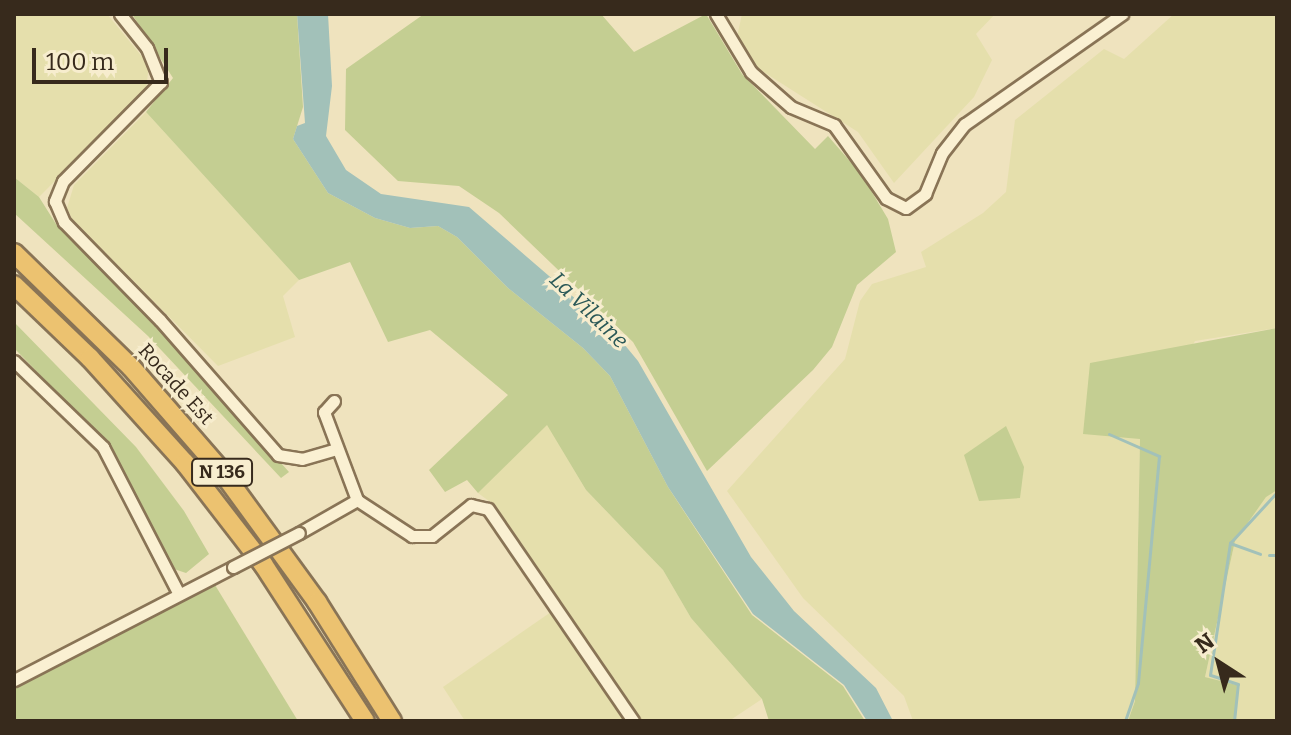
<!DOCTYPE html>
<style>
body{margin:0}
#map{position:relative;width:1291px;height:735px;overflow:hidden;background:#efe3be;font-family:Bitter,serif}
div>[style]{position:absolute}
.farmland>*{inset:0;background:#e5dfac}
.green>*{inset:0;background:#c4ce92}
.water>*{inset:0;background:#a2c1b9}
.stream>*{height:3px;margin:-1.5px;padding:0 1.5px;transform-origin:1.5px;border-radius:1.5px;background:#a2c1b9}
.roads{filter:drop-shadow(2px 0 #897456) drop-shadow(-2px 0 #897456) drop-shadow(0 2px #897456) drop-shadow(0 -2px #897456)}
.minor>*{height:11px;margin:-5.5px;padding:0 5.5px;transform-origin:5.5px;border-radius:5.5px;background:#faf0d2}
.trunk>*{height:18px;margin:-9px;padding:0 9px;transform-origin:9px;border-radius:9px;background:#ecc270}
.bridges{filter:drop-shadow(2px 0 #897456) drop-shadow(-2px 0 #897456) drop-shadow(0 2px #897456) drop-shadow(0 -2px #897456)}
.minor-bridge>*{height:11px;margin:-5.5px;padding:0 5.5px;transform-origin:5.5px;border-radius:5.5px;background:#faf0d2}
span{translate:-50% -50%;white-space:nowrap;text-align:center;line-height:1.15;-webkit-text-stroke:6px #f7edce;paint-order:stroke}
.shield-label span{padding:2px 6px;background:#f7edce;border:2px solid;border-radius:6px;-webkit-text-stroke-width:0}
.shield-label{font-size:18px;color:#372a1c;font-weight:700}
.street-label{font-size:20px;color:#372a1c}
.water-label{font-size:22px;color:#2a5857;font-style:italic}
.frame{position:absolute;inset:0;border:16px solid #372a1c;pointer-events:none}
.north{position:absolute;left:1179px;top:623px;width:80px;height:80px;-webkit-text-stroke:6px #f7edce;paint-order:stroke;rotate:324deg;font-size:22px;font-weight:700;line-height:32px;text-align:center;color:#372a1c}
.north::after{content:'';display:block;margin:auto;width:28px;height:36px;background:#372a1c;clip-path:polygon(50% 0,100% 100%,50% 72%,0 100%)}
.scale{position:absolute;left:32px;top:48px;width:136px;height:36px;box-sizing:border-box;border:4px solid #372a1c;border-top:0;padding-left:10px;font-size:24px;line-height:28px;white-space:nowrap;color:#372a1c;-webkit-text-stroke:6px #f7edce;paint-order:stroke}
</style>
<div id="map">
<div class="farmland">
<i style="clip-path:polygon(14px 14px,107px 14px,149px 65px,146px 89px,39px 197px,14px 177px)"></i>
<i style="clip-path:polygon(742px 14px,995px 14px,976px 34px,992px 60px,974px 97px,894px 183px,858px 132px,759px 69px,737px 37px)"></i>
<i style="clip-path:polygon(1174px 14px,1277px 14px,1277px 328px,1195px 341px,1140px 439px,1135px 701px,1128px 721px,913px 721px,904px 696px,803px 598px,727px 491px,845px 359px,860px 301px,872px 284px,926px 267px,921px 252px,983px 213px,1006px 192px,1015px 120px,1104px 49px,1124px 59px)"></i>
<i style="clip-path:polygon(146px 112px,299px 280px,283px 296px,295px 337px,218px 366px,72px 219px,67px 208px,74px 185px)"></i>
<i style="clip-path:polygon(547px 424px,586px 490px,663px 570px,691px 618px,762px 699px,729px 721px,642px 721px,493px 504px,478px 493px)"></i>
<i style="clip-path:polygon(1277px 490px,1277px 721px,1236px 721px,1237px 685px,1205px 677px,1235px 541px,1266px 496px)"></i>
<i style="clip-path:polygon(551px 612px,624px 721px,465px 721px,443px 687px)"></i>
</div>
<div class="green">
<i style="clip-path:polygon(132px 14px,297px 14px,303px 107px,293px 139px,328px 193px,375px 218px,410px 228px,438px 226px,457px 237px,508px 288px,583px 348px,610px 376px,668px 487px,752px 615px,843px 686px,865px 721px,769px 721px,762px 699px,691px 618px,663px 570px,586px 490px,547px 425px,478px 493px,467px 480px,445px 492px,429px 470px,508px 395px,430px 330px,388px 342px,350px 262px,299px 280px,146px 112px,173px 78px)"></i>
<i style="clip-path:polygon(424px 14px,601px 14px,634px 52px,706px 14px,742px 74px,815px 149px,828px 136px,861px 174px,888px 219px,896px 252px,857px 285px,832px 347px,813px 370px,707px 471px,633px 342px,499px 213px,459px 186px,398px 181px,345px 130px,346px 69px)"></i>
<i style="clip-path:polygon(14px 177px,39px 197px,56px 224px,149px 316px,289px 472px,281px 478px,148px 336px,14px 213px)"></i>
<i style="clip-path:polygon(14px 322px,136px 447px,184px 511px,209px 554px,186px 573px,171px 568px,110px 447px,14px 348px)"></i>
<i style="clip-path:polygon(1277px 328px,1277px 490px,1266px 497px,1235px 541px,1205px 677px,1237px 685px,1236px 721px,1128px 721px,1135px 701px,1140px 439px,1083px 434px,1090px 363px)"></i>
<i style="clip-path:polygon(1006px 426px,1024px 467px,1020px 498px,979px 501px,964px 455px)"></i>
<i style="clip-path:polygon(215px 585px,298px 721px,14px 721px,14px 684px)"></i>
</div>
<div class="water">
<i style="clip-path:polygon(297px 14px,328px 14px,332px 86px,326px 136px,346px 170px,381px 194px,469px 207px,614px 332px,638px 361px,751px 557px,794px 611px,876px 688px,893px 721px,867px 721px,844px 685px,753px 614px,668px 487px,610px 376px,583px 348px,508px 288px,457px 237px,438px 226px,410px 228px,375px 218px,328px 193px,293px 139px,297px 126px,305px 123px)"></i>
</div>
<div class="stream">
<i style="left:1109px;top:434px;width:55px;rotate:23.7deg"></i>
<i style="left:1159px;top:456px;width:228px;rotate:95.3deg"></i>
<i style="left:1138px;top:683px;width:40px;rotate:108.9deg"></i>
<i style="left:1231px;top:542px;width:68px;rotate:-47.4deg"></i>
<i style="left:1269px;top:555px;width:8px"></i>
<i style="left:1234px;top:721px;width:37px;rotate:-84deg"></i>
<i style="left:1238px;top:684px;width:29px;rotate:-162deg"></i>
<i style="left:1210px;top:675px;width:134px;rotate:-81.4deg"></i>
<i style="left:1230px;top:543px;width:32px;rotate:20deg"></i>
</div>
<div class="roads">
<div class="minor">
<i style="left:120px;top:14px;width:43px;rotate:51.5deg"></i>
<i style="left:147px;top:48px;width:37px;rotate:68deg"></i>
<i style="left:161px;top:82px;width:139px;rotate:134.7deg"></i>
<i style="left:63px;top:181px;width:22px;rotate:112deg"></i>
<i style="left:55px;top:201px;width:23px;rotate:67deg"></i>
<i style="left:64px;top:222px;width:137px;rotate:45.6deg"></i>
<i style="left:160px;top:320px;width:179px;rotate:48.8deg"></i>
<i style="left:278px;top:455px;width:24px;rotate:9deg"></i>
<i style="left:302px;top:459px;width:36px;rotate:-16deg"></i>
<i style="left:716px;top:14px;width:68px;rotate:58.9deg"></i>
<i style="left:751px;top:72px;width:53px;rotate:41.2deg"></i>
<i style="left:791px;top:107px;width:47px;rotate:22.7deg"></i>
<i style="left:834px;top:125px;width:90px;rotate:54.5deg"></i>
<i style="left:886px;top:198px;width:22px;rotate:27deg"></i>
<i style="left:906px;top:208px;width:24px;rotate:-36deg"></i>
<i style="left:925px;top:194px;width:44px;rotate:-67.5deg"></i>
<i style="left:942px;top:153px;width:37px;rotate:-52deg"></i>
<i style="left:965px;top:124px;width:192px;rotate:-35deg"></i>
<i style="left:14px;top:361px;width:124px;rotate:44deg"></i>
<i style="left:103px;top:447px;width:165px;rotate:62.7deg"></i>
<i style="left:334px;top:401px;width:15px;rotate:132deg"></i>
<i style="left:324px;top:412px;width:94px;rotate:69.4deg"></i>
<i style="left:299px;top:533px;width:67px;rotate:-29.6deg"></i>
<i style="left:357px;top:500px;width:66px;rotate:33.2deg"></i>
<i style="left:412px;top:536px;width:20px"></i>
<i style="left:432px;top:536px;width:50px;rotate:-38.5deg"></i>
<i style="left:471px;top:505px;width:17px;rotate:13deg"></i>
<i style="left:488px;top:509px;width:257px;rotate:55.6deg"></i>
<i style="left:14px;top:680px;width:246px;rotate:-27.3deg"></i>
</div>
<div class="trunk">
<i style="left:14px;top:253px;width:163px;rotate:44.3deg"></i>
<i style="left:131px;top:367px;width:140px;rotate:49deg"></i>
<i style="left:223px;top:473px;width:160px;rotate:53.9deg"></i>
<i style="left:317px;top:602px;width:141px;rotate:57.8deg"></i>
<i style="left:14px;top:285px;width:105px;rotate:43.8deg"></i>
<i style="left:90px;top:358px;width:142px;rotate:47.9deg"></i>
<i style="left:185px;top:463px;width:128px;rotate:52.3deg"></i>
<i style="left:263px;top:564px;width:187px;rotate:57deg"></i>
</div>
</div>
<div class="bridges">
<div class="minor-bridge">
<i style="left:233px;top:567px;width:74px;rotate:-27.3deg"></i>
</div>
</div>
<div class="shield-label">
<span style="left:222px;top:472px">N 136</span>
</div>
<div class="street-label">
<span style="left:176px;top:384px;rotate:48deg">Rocade Est</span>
</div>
<div class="water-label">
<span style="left:589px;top:310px;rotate:44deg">La Vilaine</span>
</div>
<div class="frame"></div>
<div class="north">N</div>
<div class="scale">100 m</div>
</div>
